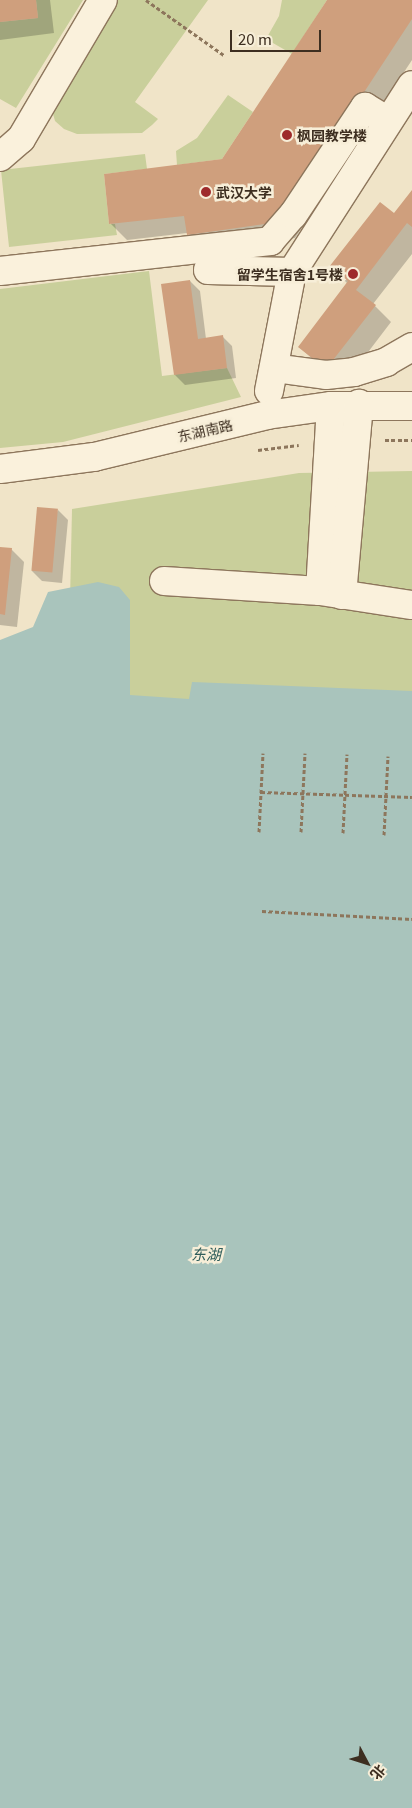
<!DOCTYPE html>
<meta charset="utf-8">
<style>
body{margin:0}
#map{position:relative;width:412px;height:1808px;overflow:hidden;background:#f0e4c8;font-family:Georgia,"Noto Sans SC",serif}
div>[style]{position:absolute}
.green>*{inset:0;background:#c9cf9b}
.water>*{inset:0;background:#a9c4bc}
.shadow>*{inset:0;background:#0003}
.building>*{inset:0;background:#cf9f7d;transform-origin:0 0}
.path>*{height:3px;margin-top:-1.5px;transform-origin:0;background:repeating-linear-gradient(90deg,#8d765c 0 4px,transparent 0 6.5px)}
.roads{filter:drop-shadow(1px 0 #8d765c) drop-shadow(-1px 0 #8d765c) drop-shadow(0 1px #8d765c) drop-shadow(0 -1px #8d765c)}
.minor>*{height:28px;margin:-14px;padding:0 14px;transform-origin:14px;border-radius:14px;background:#faf1dc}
.dots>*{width:14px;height:14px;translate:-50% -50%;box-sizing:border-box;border:2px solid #f7eed8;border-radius:50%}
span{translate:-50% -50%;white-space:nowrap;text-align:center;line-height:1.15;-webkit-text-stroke:5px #f7eed8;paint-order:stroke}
.poi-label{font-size:14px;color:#3d2e20;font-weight:700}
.left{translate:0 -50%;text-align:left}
.right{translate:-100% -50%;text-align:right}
.street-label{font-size:14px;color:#3d2e20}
.water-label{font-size:15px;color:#2f5d5a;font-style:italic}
.north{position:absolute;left:342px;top:1738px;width:50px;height:50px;-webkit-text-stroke:4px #f7eed8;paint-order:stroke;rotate:130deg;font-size:14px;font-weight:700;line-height:20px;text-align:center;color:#3d2e20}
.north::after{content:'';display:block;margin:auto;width:18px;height:22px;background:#3d2e20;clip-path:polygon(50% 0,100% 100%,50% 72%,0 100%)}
.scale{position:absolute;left:230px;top:30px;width:91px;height:22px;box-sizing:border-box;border:2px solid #3d2e20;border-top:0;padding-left:6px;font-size:15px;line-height:18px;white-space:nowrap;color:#3d2e20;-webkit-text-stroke:4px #f7eed8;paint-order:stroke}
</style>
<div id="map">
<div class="green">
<i style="clip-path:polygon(36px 0,83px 0,16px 108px,0 99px,0 22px,38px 18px)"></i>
<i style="clip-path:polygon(115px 0,208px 0,135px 102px,158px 119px,152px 125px,142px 133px,77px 134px,64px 129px,55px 121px,52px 110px)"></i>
<i style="clip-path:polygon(282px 0,327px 0,292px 54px,266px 39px,279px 16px)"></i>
<i style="clip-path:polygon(228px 95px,253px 112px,222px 159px,177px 165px,176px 151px,197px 138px)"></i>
<i style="clip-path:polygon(145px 154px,147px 169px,104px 174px,109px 224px,115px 224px,117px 235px,9px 247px,1px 170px)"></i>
<i style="clip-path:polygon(149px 271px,162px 376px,227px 368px,241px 397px,63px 442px,0 448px,0 289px)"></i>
<i style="clip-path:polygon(412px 471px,412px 1008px,63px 921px,72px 509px,299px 473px)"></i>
</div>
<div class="water">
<i style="clip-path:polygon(98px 582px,119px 587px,130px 600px,130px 695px,189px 699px,192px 682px,412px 691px,412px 1808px,0 1808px,0 640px,33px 627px,48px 592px)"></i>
</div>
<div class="shadow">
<i style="clip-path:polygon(0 0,50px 0,54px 33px,0 40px)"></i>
<i style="clip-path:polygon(329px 0,412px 0,412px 60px,295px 238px,204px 251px,187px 233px,127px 240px,111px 224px,105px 175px,223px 160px)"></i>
<i style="clip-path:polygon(412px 192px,412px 254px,373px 304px,391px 322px,343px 385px,299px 347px,348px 284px,331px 267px,394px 215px)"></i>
<i style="clip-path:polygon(190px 281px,200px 291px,206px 339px,222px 336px,232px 346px,236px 378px,185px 385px,175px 375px)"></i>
<i style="clip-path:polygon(58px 510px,68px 520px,62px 583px,42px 581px,32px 571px)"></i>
<i style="clip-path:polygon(0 548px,11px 549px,24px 562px,17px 627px,0 625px)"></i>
</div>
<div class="building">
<i style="clip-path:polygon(0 0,36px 0,38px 18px,0 22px)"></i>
<i style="clip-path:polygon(327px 0,412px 0,412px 19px,279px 222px,187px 235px,184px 216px,109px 224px,104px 174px,222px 159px)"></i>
<i style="clip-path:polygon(412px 190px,412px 227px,407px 223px,356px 290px,376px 305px,326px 369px,298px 347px,348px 281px,329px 267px,380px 202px,394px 213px)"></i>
<i style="clip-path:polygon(190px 280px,198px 339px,223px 335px,227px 368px,174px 375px,161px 284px)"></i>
<i style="left:37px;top:507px;width:21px;height:64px;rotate:5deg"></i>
<i style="clip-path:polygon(0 547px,12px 548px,5px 615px,0 614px)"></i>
</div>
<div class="path">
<i style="left:146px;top:0;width:97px;rotate:35.3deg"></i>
<i style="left:385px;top:440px;width:27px"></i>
<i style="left:258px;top:450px;width:41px;rotate:-7deg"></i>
<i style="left:261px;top:792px;width:151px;rotate:1.9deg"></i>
<i style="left:259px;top:832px;width:79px;rotate:-87.1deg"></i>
<i style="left:301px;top:832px;width:79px;rotate:-87.1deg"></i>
<i style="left:343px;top:833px;width:79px;rotate:-87.1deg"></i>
<i style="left:384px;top:835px;width:79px;rotate:-87.1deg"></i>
<i style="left:262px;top:911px;width:150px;rotate:3.1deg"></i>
</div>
<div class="roads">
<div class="minor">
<i style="left:0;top:157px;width:28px;rotate:-41deg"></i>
<i style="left:21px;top:139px;width:161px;rotate:-59.5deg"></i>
<i style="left:208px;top:270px;width:84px;rotate:1.4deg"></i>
<i style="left:0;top:271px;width:272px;rotate:-6.3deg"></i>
<i style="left:270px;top:241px;width:35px;rotate:-49deg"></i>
<i style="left:293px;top:215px;width:130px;rotate:-56.3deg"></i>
<i style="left:365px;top:107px;width:26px;rotate:31deg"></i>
<i style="left:274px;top:368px;width:52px;rotate:7.7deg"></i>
<i style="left:326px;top:375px;width:28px;rotate:-6deg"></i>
<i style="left:354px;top:372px;width:34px;rotate:-17deg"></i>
<i style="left:386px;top:362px;width:30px;rotate:-30deg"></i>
<i style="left:269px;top:391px;width:121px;rotate:-79.1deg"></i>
<i style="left:292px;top:272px;width:222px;rotate:-57.3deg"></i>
<i style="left:0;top:469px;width:95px;rotate:-7.3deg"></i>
<i style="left:94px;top:457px;width:178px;rotate:-13.6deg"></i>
<i style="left:267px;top:415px;width:65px;rotate:-8deg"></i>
<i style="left:331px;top:406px;width:81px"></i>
<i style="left:164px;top:581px;width:156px;rotate:3.7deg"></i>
<i style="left:320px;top:591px;width:93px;rotate:8.7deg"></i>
<i style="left:320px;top:591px;width:185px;rotate:-86.6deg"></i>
<i style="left:342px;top:595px;width:192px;rotate:-84.9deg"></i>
</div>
</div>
<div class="dots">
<i style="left:287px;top:135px;background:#9e2a2b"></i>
<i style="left:206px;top:192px;background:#9e2a2b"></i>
<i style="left:353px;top:274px;background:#9e2a2b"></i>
</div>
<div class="poi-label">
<span class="left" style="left:297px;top:135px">枫园教学楼</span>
<span class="left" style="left:216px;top:192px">武汉大学</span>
<span class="right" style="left:343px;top:274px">留学生宿舍1号楼</span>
</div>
<div class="street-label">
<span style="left:205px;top:430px;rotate:-13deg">东湖南路</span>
</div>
<div class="water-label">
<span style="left:206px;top:1254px">东湖</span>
</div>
<div class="north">北</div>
<div class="scale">20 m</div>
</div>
